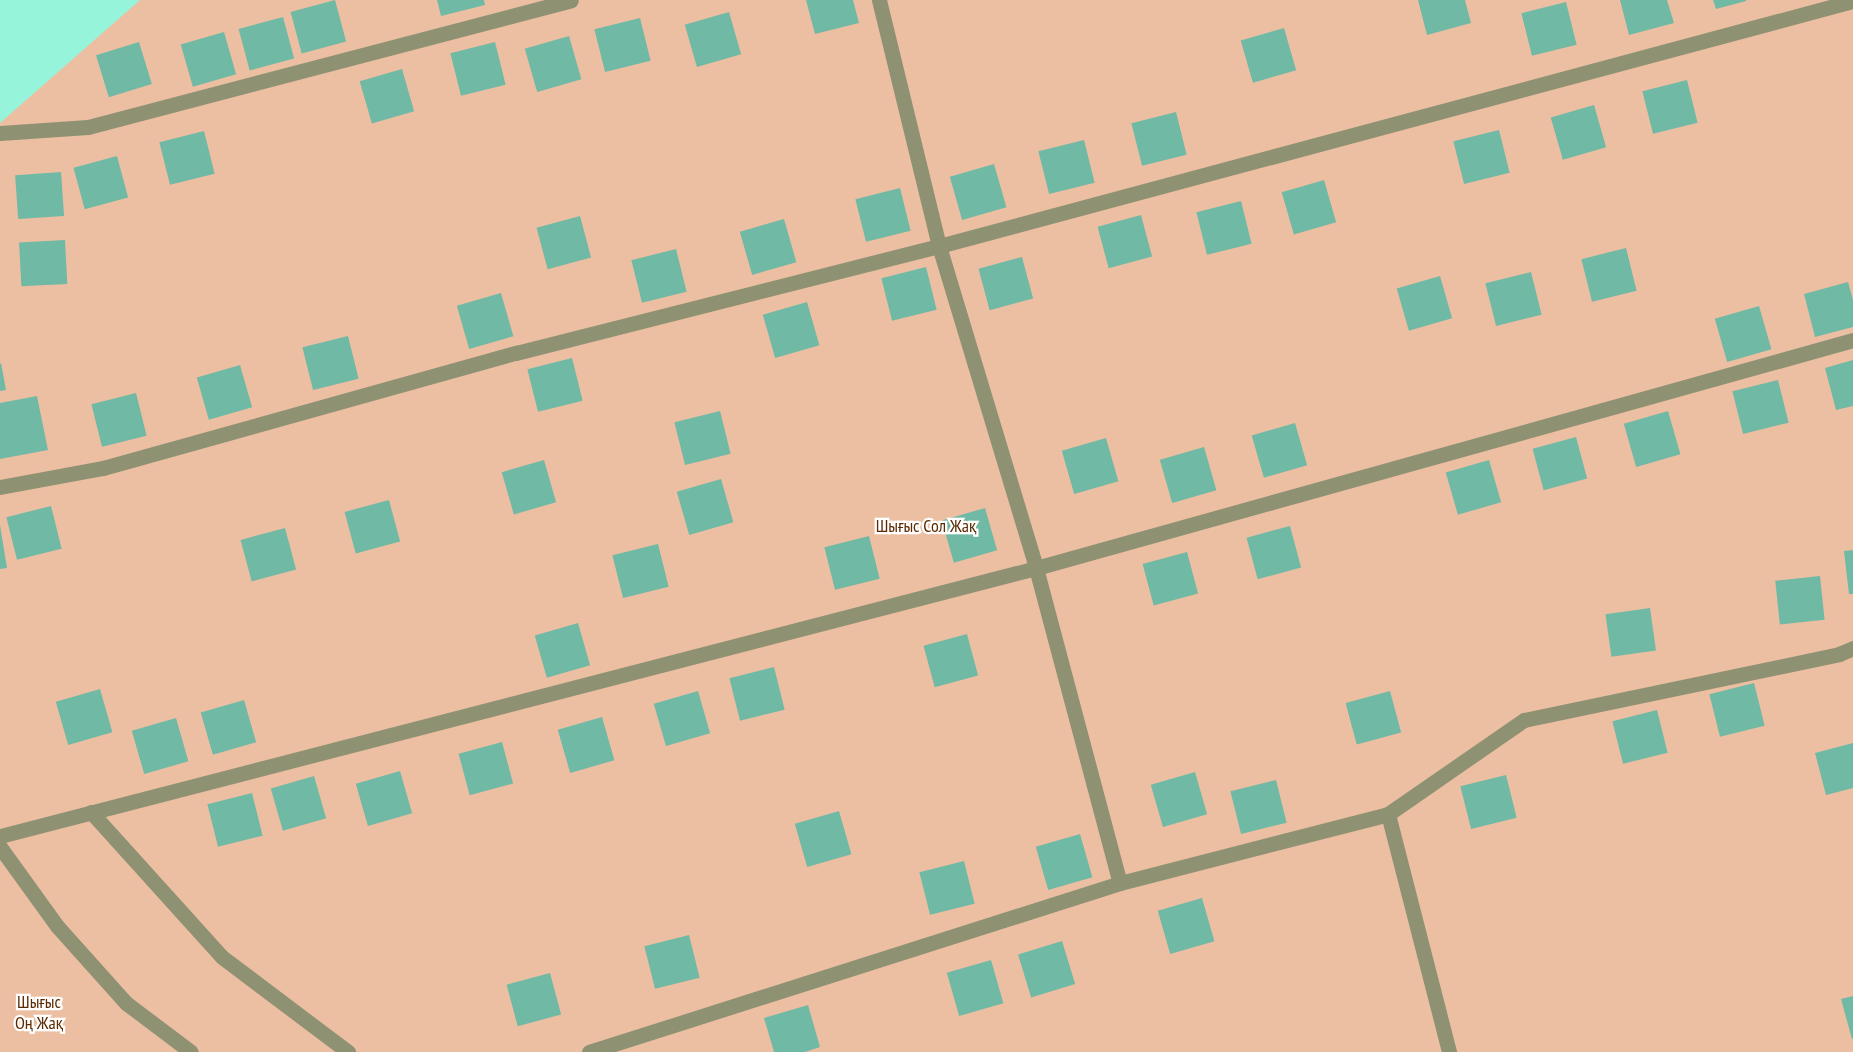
<!DOCTYPE html>
<meta charset="utf-8">
<style>
body{margin:0}
#map{position:relative;width:1853px;height:1052px;overflow:hidden;background:#96f4da;font-family:"PT Sans Narrow",sans-serif}
div>[style]{position:absolute}
.green>*{inset:0;background:#edbfa2}
.building>*{inset:0;background:#70b9a5;transform-origin:0 0}
.minor>*{height:15px;margin:-7.5px;padding:0 7.5px;transform-origin:7.5px;border-radius:7.5px;background:#8e9273}
span{translate:-50% -50%;white-space:nowrap;text-align:center;line-height:1.15;-webkit-text-stroke:4.5px #fff;paint-order:stroke}
.park-label{font-size:18px;color:#5c2a00}
</style>
<div id="map">
<div class="green">
<i style="clip-path:polygon(140px 0,1853px 0,1853px 1052px,0 1052px,0 123px)"></i>
</div>
<div class="building">
<i style="left:335px;top:0;width:43px;height:46px;rotate:75deg"></i>
<i style="clip-path:polygon(437px 0,484px 0,485px 5px,441px 16px)"></i>
<i style="clip-path:polygon(806px 0,853px 0,859px 23px,815px 34px)"></i>
<i style="clip-path:polygon(1418px 0,1465px 0,1471px 23px,1427px 35px)"></i>
<i style="clip-path:polygon(1620px 0,1667px 0,1674px 23px,1629px 35px)"></i>
<i style="clip-path:polygon(1713px 0,1746px 0,1746px 1px,1716px 9px)"></i>
<i style="left:1566px;top:2px;width:44px;height:46px;rotate:76deg"></i>
<i style="left:729px;top:12px;width:44px;height:46px;rotate:74deg"></i>
<i style="left:283px;top:17px;width:43px;height:46px;rotate:75deg"></i>
<i style="left:640px;top:18px;width:44px;height:47px;rotate:76deg"></i>
<i style="left:1284px;top:28px;width:44px;height:45px;rotate:74deg"></i>
<i style="left:224px;top:32px;width:44px;height:45px;rotate:74deg"></i>
<i style="left:569px;top:36px;width:45px;height:46px;rotate:74deg"></i>
<i style="left:139px;top:42px;width:44px;height:45px;rotate:73deg"></i>
<i style="left:495px;top:42px;width:44px;height:46px;rotate:76deg"></i>
<i style="left:402px;top:69px;width:44px;height:44px;rotate:74deg"></i>
<i style="left:1687px;top:80px;width:44px;height:46px;rotate:76deg"></i>
<i style="left:1594px;top:105px;width:44px;height:45px;rotate:74deg"></i>
<i style="left:1176px;top:112px;width:44px;height:46px;rotate:76deg"></i>
<i style="left:1499px;top:130px;width:44px;height:47px;rotate:76deg"></i>
<i style="left:204px;top:131px;width:44px;height:46px;rotate:76deg"></i>
<i style="left:1084px;top:140px;width:44px;height:47px;rotate:76deg"></i>
<i style="left:117px;top:156px;width:43px;height:45px;rotate:75deg"></i>
<i style="left:994px;top:164px;width:45px;height:46px;rotate:74deg"></i>
<i style="left:61px;top:172px;width:44px;height:46px;rotate:86deg"></i>
<i style="left:1324px;top:180px;width:44px;height:44px;rotate:74deg"></i>
<i style="left:900px;top:188px;width:44px;height:46px;rotate:76deg"></i>
<i style="left:1241px;top:201px;width:44px;height:46px;rotate:76deg"></i>
<i style="left:1141px;top:215px;width:43px;height:45px;rotate:75deg"></i>
<i style="left:580px;top:216px;width:43px;height:45px;rotate:75deg"></i>
<i style="left:784px;top:219px;width:45px;height:46px;rotate:74deg"></i>
<i style="left:65px;top:240px;width:44px;height:46px;rotate:87deg"></i>
<i style="left:1626px;top:248px;width:44px;height:46px;rotate:76deg"></i>
<i style="left:676px;top:249px;width:44px;height:46px;rotate:76deg"></i>
<i style="left:1022px;top:257px;width:43px;height:45px;rotate:75deg"></i>
<i style="left:926px;top:267px;width:44px;height:46px;rotate:76deg"></i>
<i style="left:1531px;top:272px;width:44px;height:47px;rotate:76deg"></i>
<i style="left:1440px;top:276px;width:44px;height:45px;rotate:74deg"></i>
<i style="clip-path:polygon(1848px 282px,1853px 300px,1853px 327px,1815px 337px,1804px 294px)"></i>
<i style="left:501px;top:293px;width:45px;height:46px;rotate:74deg"></i>
<i style="left:807px;top:302px;width:45px;height:46px;rotate:74deg"></i>
<i style="left:1759px;top:306px;width:45px;height:46px;rotate:74deg"></i>
<i style="left:348px;top:336px;width:44px;height:47px;rotate:76deg"></i>
<i style="left:572px;top:358px;width:44px;height:46px;rotate:76deg"></i>
<i style="clip-path:polygon(1853px 360px,1853px 406px,1836px 410px,1825px 368px)"></i>
<i style="clip-path:polygon(1px 363px,6px 390px,0 391px,0 364px)"></i>
<i style="left:240px;top:365px;width:44px;height:45px;rotate:74deg"></i>
<i style="left:1778px;top:380px;width:44px;height:47px;rotate:76deg"></i>
<i style="left:136px;top:393px;width:44px;height:46px;rotate:76deg"></i>
<i style="clip-path:polygon(37px 396px,48px 450px,0 459px,0 403px)"></i>
<i style="left:720px;top:411px;width:44px;height:47px;rotate:76deg"></i>
<i style="left:1668px;top:411px;width:45px;height:46px;rotate:74deg"></i>
<i style="left:1295px;top:423px;width:44px;height:45px;rotate:74deg"></i>
<i style="left:1576px;top:437px;width:43px;height:45px;rotate:75deg"></i>
<i style="left:1106px;top:438px;width:45px;height:46px;rotate:74deg"></i>
<i style="left:1204px;top:447px;width:45px;height:46px;rotate:74deg"></i>
<i style="left:544px;top:460px;width:44px;height:44px;rotate:74deg"></i>
<i style="left:1489px;top:460px;width:44px;height:45px;rotate:74deg"></i>
<i style="left:721px;top:479px;width:45px;height:46px;rotate:74deg"></i>
<i style="left:389px;top:500px;width:43px;height:46px;rotate:75deg"></i>
<i style="left:51px;top:506px;width:44px;height:46px;rotate:76deg"></i>
<i style="left:985px;top:508px;width:44px;height:45px;rotate:74deg"></i>
<i style="clip-path:polygon(0 525px,7px 568px,0 569px)"></i>
<i style="left:1290px;top:526px;width:43px;height:45px;rotate:75deg"></i>
<i style="left:285px;top:528px;width:43px;height:46px;rotate:75deg"></i>
<i style="left:869px;top:536px;width:44px;height:46px;rotate:76deg"></i>
<i style="left:658px;top:544px;width:44px;height:47px;rotate:76deg"></i>
<i style="clip-path:polygon(1853px 550px,1853px 594px,1849px 594px,1844px 551px)"></i>
<i style="left:1187px;top:552px;width:43px;height:46px;rotate:75deg"></i>
<i style="left:1820px;top:576px;width:44px;height:45px;rotate:84deg"></i>
<i style="left:1650px;top:608px;width:43px;height:45px;rotate:82deg"></i>
<i style="left:578px;top:623px;width:44px;height:45px;rotate:74deg"></i>
<i style="left:967px;top:634px;width:43px;height:45px;rotate:75deg"></i>
<i style="left:774px;top:667px;width:44px;height:46px;rotate:76deg"></i>
<i style="left:1754px;top:683px;width:44px;height:46px;rotate:76deg"></i>
<i style="left:100px;top:689px;width:45px;height:46px;rotate:74deg"></i>
<i style="left:698px;top:691px;width:44px;height:46px;rotate:74deg"></i>
<i style="left:1390px;top:691px;width:43px;height:46px;rotate:75deg"></i>
<i style="left:244px;top:700px;width:44px;height:45px;rotate:74deg"></i>
<i style="left:1657px;top:710px;width:44px;height:46px;rotate:76deg"></i>
<i style="left:602px;top:717px;width:45px;height:46px;rotate:74deg"></i>
<i style="left:176px;top:718px;width:45px;height:46px;rotate:74deg"></i>
<i style="left:502px;top:742px;width:43px;height:45px;rotate:75deg"></i>
<i style="clip-path:polygon(1853px 743px,1853px 788px,1826px 795px,1815px 753px)"></i>
<i style="left:400px;top:771px;width:44px;height:46px;rotate:74deg"></i>
<i style="left:1195px;top:772px;width:44px;height:46px;rotate:74deg"></i>
<i style="left:1506px;top:775px;width:44px;height:47px;rotate:76deg"></i>
<i style="left:314px;top:776px;width:44px;height:45px;rotate:74deg"></i>
<i style="left:1276px;top:780px;width:44px;height:47px;rotate:76deg"></i>
<i style="left:252px;top:793px;width:44px;height:46px;rotate:76deg"></i>
<i style="left:839px;top:811px;width:45px;height:46px;rotate:74deg"></i>
<i style="left:1080px;top:834px;width:45px;height:46px;rotate:74deg"></i>
<i style="left:964px;top:861px;width:44px;height:46px;rotate:76deg"></i>
<i style="left:1202px;top:898px;width:45px;height:46px;rotate:74deg"></i>
<i style="left:689px;top:935px;width:44px;height:46px;rotate:76deg"></i>
<i style="left:1062px;top:941px;width:45px;height:46px;rotate:73deg"></i>
<i style="left:991px;top:960px;width:45px;height:46px;rotate:74deg"></i>
<i style="left:550px;top:973px;width:43px;height:45px;rotate:75deg"></i>
<i style="clip-path:polygon(1853px 996px,1853px 1039px,1852px 1039px,1841px 999px)"></i>
<i style="clip-path:polygon(808px 1005px,820px 1047px,805px 1052px,774px 1052px,764px 1018px)"></i>
</div>
<div class="minor">
<i style="left:879px;top:0;width:253px;rotate:76.3deg"></i>
<i style="left:939px;top:246px;width:336px;rotate:73.2deg"></i>
<i style="left:1036px;top:568px;width:326px;rotate:75.1deg"></i>
<i style="left:0;top:133px;width:88px;rotate:-3.9deg"></i>
<i style="left:88px;top:127px;width:499px;rotate:-14.7deg"></i>
<i style="left:0;top:487px;width:105px;rotate:-10.5deg"></i>
<i style="left:103px;top:468px;width:429px;rotate:-15.6deg"></i>
<i style="left:516px;top:353px;width:436px;rotate:-14.2deg"></i>
<i style="left:939px;top:246px;width:946px;rotate:-15.01deg"></i>
<i style="left:91px;top:812px;width:195px;rotate:47.9deg"></i>
<i style="left:222px;top:957px;width:158px;rotate:37deg"></i>
<i style="left:1388px;top:814px;width:246px;rotate:75.6deg"></i>
<i style="left:0;top:836px;width:1070px;rotate:-14.5deg"></i>
<i style="left:1036px;top:568px;width:848px;rotate:-15.59deg"></i>
<i style="left:0;top:847px;width:97px;rotate:54.2deg"></i>
<i style="left:57px;top:926px;width:103px;rotate:48.1deg"></i>
<i style="left:126px;top:1003px;width:81px;rotate:37deg"></i>
<i style="left:589px;top:1052px;width:557px;rotate:-17.65deg"></i>
<i style="left:1120px;top:883px;width:277px;rotate:-14.4deg"></i>
<i style="left:1388px;top:814px;width:165px;rotate:-34.7deg"></i>
<i style="left:1524px;top:720px;width:322px;rotate:-11.8deg"></i>
<i style="left:1839px;top:654px;width:15px;rotate:-23deg"></i>
</div>
<div class="park-label">
<span style="left:926px;top:526px">Шығыс Сол Жақ</span>
<span style="left:39px;top:1013px">Шығыс<br>Оң Жақ</span>
</div>
</div>
